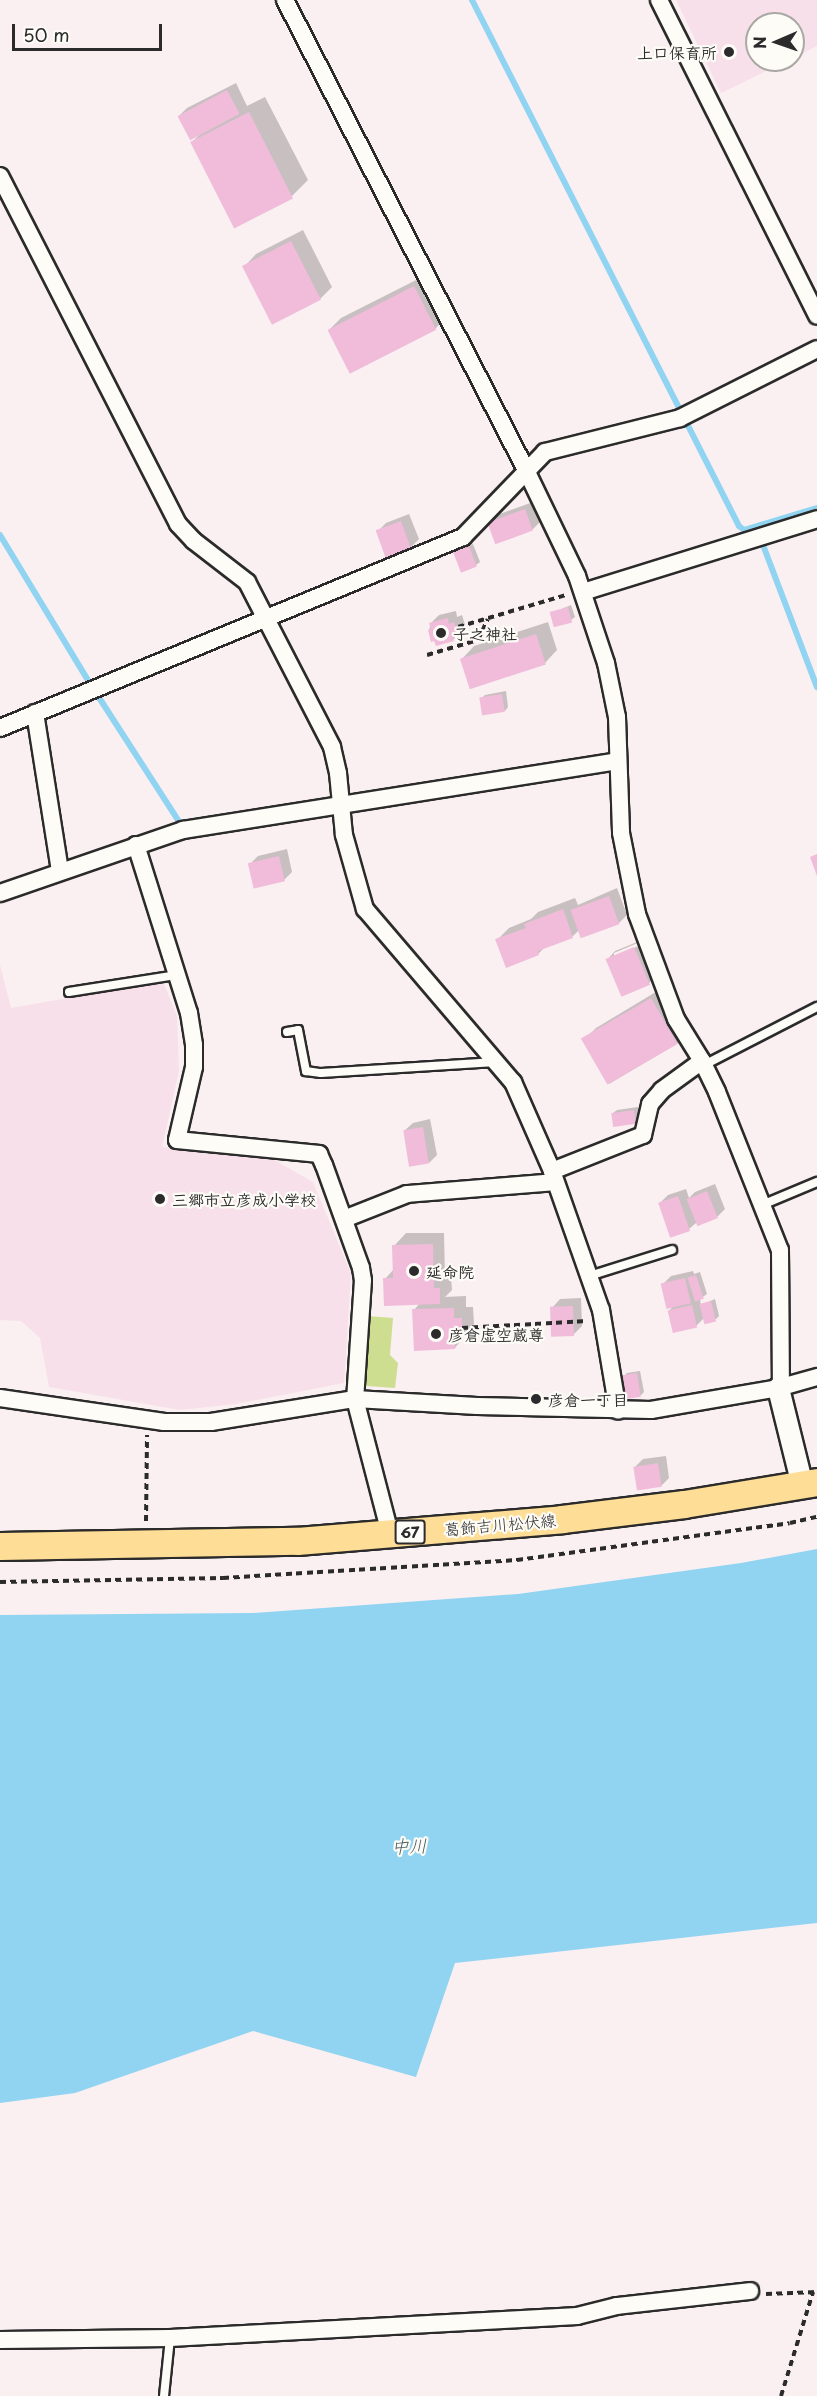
<!DOCTYPE html>
<meta charset="utf-8">
<style>
body{margin:0}
#map{position:relative;width:817px;height:2396px;overflow:hidden;background:#faeff1;font-family:"Playpen Sans","Klee One",sans-serif}
div>[style]{position:absolute}
.built>*{inset:0;background:#f7e0ea}
.green>*{inset:0;background:#cede91}
.water>*{inset:0;background:#90d4f2}
.shadow>*{inset:0;background:#0003}
.stream>*{height:6px;margin:-3px;padding:0 3px;transform-origin:3px;border-radius:3px;background:#90d4f2}
.building>*{inset:0;background:#f0bcda;transform-origin:0 0}
.path>*{height:4px;margin-top:-2px;transform-origin:0;background:repeating-linear-gradient(90deg,#2b2b2b 0 6px,transparent 0 10.5px)}
.roads{filter:drop-shadow(2px 0 #2b2b2b) drop-shadow(-2px 0 #2b2b2b) drop-shadow(0 2px #2b2b2b) drop-shadow(0 -2px #2b2b2b)}
.service>*{height:8px;margin:-4px;padding:0 4px;transform-origin:4px;border-radius:4px;background:#fdfcf7}
.minor>*{height:16px;margin:-8px;padding:0 8px;transform-origin:8px;border-radius:8px;background:#fdfcf7}
.tertiary>*{height:21px;margin:-10.5px;padding:0 10.5px;transform-origin:10.5px;border-radius:10.5px;background:#fdfcf7}
.primary>*{height:27px;margin:-13.5px;padding:0 13.5px;transform-origin:13.5px;border-radius:13.5px;background:#fedd96}
.dots>*{width:16px;height:16px;translate:-50% -50%;box-sizing:border-box;border:3px solid #fdfcf7;border-radius:50%}
span{translate:-50% -50%;white-space:nowrap;text-align:center;line-height:1.15;-webkit-text-stroke:4.5px #fdfcf7;paint-order:stroke}
.shield-label span{padding:2px 4px;background:#fdfcf7;border:2px solid;border-radius:4px;-webkit-text-stroke-width:0}
.shield-label{font-size:15px;color:#2b2b2b;font-weight:700}
.poi-label{font-size:16px;color:#2b2b2b;font-weight:700}
.right{translate:-100% -50%;text-align:right}
.left{translate:0 -50%;text-align:left}
.street-label{font-size:16px;color:#2b2b2b}
.water-label{font-size:18px;color:#495e67;font-style:italic}
.north{position:absolute;left:745px;top:12px;width:60px;height:60px;box-sizing:border-box;background:#fdfcf7;border:2px solid #a9a8a5;border-radius:50%;rotate:268deg;font-size:16px;font-weight:700;line-height:24px;text-align:center;color:#2b2b2b}
.north::after{content:'';display:block;margin:auto;width:21px;height:27px;background:#2b2b2b;clip-path:polygon(50% 0,100% 100%,50% 72%,0 100%)}
.scale{position:absolute;left:12px;top:24px;width:150px;height:27px;box-sizing:border-box;border:3px solid #2b2b2b;border-top:0;padding-left:8px;font-size:18px;line-height:21px;white-space:nowrap;color:#2b2b2b;-webkit-text-stroke:4px #fdfcf7;paint-order:stroke}
</style>
<div id="map">
<div class="built">
<i style="clip-path:polygon(676px 0,817px 0,817px 46px,793px 58px,793px 24px,757px 24px,757px 60px,789px 60px,721px 93px)"></i>
<i style="clip-path:polygon(0 965px,11px 1008px,130px 987px,164px 984px,177px 1016px,179px 1071px,162px 1147px,269px 1157px,313px 1182px,351px 1274px,344px 1383px,236px 1404px,180px 1410px,49px 1387px,40px 1338px,21px 1321px,0 1320px)"></i>
</div>
<div class="green">
<i style="clip-path:polygon(368px 1316px,393px 1318px,390px 1355px,398px 1363px,395px 1388px,367px 1386px,363px 1383px)"></i>
</div>
<div class="water">
<i style="clip-path:polygon(817px 1549px,817px 1923px,455px 1963px,416px 2077px,253px 2031px,75px 2093px,0 2103px,0 1615px,253px 1613px,518px 1594px,741px 1563px)"></i>
</div>
<div class="shadow">
<i style="clip-path:polygon(236px 83px,247px 106px,265px 97px,308px 180px,292px 196px,192px 142px,202px 132px,179px 116px,187px 108px)"></i>
<i style="clip-path:polygon(303px 230px,332px 287px,320px 299px,244px 267px,256px 254px)"></i>
<i style="clip-path:polygon(426px 275px,447px 316px,435px 329px,329px 330px,341px 318px)"></i>
<i style="clip-path:polygon(533px 502px,540px 522px,532px 530px,489px 523px,497px 515px)"></i>
<i style="clip-path:polygon(409px 514px,419px 539px,411px 547px,378px 531px,386px 523px)"></i>
<i style="clip-path:polygon(473px 544px,480px 562px,476px 565px,455px 553px)"></i>
<i style="clip-path:polygon(571px 605px,575px 617px,571px 620px,552px 613px)"></i>
<i style="clip-path:polygon(456px 611px,457px 617px,462px 615px,465px 625px,453px 640px,429px 630px,431px 623px,439px 615px)"></i>
<i style="clip-path:polygon(548px 622px,557px 650px,545px 663px,462px 659px,474px 646px)"></i>
<i style="clip-path:polygon(506px 691px,508px 707px,505px 711px,481px 699px,485px 695px)"></i>
<i style="clip-path:polygon(287px 849px,292px 872px,284px 880px,250px 864px,258px 856px)"></i>
<i style="clip-path:polygon(617px 888px,627px 915px,619px 923px,582px 937px,579px 930px,573px 936px,545px 947px,538px 954px,497px 940px,509px 928px,531px 919px,538px 912px,575px 898px,578px 905px)"></i>
<i style="clip-path:polygon(evenodd,642px 940px,657px 975px,649px 983px,607px 960px,615px 951px,642px 940px,640px 942px,641px 945px,614px 957px,614px 953px,640px 942px)"></i>
<i style="clip-path:polygon(664px 987px,690px 1031px,678px 1043px,609px 1084px,584px 1040px,596px 1028px)"></i>
<i style="clip-path:polygon(638px 1107px,639px 1119px,635px 1123px,613px 1113px,617px 1110px)"></i>
<i style="clip-path:polygon(430px 1119px,437px 1155px,429px 1163px,404px 1131px,413px 1123px)"></i>
<i style="clip-path:polygon(715px 1184px,725px 1209px,717px 1217px,696px 1223px,689px 1229px,672px 1236px,660px 1203px,668px 1195px,686px 1189px,689px 1198px,695px 1192px)"></i>
<i style="clip-path:polygon(406px 1233px,444px 1233px,445px 1276px,451px 1276px,452px 1290px,445px 1297px,466px 1296px,466px 1307px,473px 1307px,474px 1324px,455px 1348px,414px 1310px,420px 1303px,385px 1279px,394px 1269px,394px 1246px)"></i>
<i style="clip-path:polygon(693px 1271px,694px 1274px,700px 1272px,707px 1294px,700px 1299px,701px 1305px,715px 1299px,719px 1316px,716px 1319px,705px 1317px,696px 1326px,669px 1311px,674px 1305px,663px 1284px,671px 1276px)"></i>
<i style="clip-path:polygon(581px 1298px,582px 1326px,574px 1334px,552px 1308px,560px 1299px)"></i>
<i style="clip-path:polygon(640px 1371px,644px 1392px,640px 1396px,623px 1377px,627px 1373px)"></i>
<i style="clip-path:polygon(666px 1456px,669px 1478px,661px 1486px,635px 1467px,643px 1459px)"></i>
</div>
<div class="stream">
<i style="left:472px;top:0;width:590px;rotate:63.09deg"></i>
<i style="left:739px;top:526px;width:31px;rotate:38deg"></i>
<i style="left:763px;top:545px;width:152px;rotate:69.2deg"></i>
<i style="left:744px;top:530px;width:76px;rotate:-16.8deg"></i>
<i style="left:0;top:535px;width:172px;rotate:58.8deg"></i>
<i style="left:89px;top:682px;width:168px;rotate:57.2deg"></i>
</div>
<div class="building">
<i style="left:227px;top:90px;width:27px;height:56px;rotate:62deg"></i>
<i style="left:249px;top:112px;width:97px;height:66px;rotate:63deg"></i>
<i style="left:291px;top:241px;width:66px;height:55px;rotate:63deg"></i>
<i style="left:414px;top:286px;width:49px;height:97px;rotate:63deg"></i>
<i style="left:525px;top:509px;width:23px;height:40px;rotate:70deg"></i>
<i style="left:401px;top:521px;width:29px;height:27px;rotate:70deg"></i>
<i style="left:469px;top:546px;width:22px;height:17px;rotate:69deg"></i>
<i style="left:568px;top:607px;width:16px;height:19px;rotate:75deg"></i>
<i style="clip-path:polygon(448px 618px,449px 624px,454px 622px,458px 634px,452px 636px,454px 641px,436px 646px,434px 641px,431px 642px,428px 630px,431px 629px,429px 623px)"></i>
<i style="left:536px;top:634px;width:32px;height:80px;rotate:72deg"></i>
<i style="left:502px;top:694px;width:18px;height:23px;rotate:81deg"></i>
<i style="clip-path:polygon(817px 854px,817px 876px,810px 857px)"></i>
<i style="left:279px;top:856px;width:26px;height:32px;rotate:77deg"></i>
<i style="left:609px;top:896px;width:30px;height:41px;rotate:70deg"></i>
<i style="clip-path:polygon(563px 909px,573px 938px,538px 951px,539px 955px,506px 968px,495px 939px,526px 928px,524px 924px)"></i>
<i style="left:634px;top:947px;width:41px;height:31px;rotate:67deg"></i>
<i style="left:651px;top:998px;width:53px;height:81px;rotate:60deg"></i>
<i style="left:634px;top:1110px;width:14px;height:23px;rotate:82deg"></i>
<i style="left:423px;top:1127px;width:37px;height:20px;rotate:81deg"></i>
<i style="left:707px;top:1191px;width:29px;height:22px;rotate:68deg"></i>
<i style="left:678px;top:1196px;width:37px;height:21px;rotate:71deg"></i>
<i style="clip-path:polygon(433px 1244px,434px 1288px,440px 1288px,440px 1304px,384px 1306px,383px 1278px,393px 1278px,392px 1245px)"></i>
<i style="left:696px;top:1275px;width:25px;height:9px;rotate:72deg"></i>
<i style="left:685px;top:1278px;width:26px;height:25px;rotate:77deg"></i>
<i style="left:711px;top:1301px;width:21px;height:12px;rotate:76deg"></i>
<i style="left:692px;top:1305px;width:23px;height:25px;rotate:77deg"></i>
<i style="left:573px;top:1306px;width:30px;height:23px;rotate:88deg"></i>
<i style="clip-path:polygon(454px 1308px,454px 1318px,462px 1318px,462px 1338px,455px 1338px,455px 1349px,414px 1351px,412px 1309px)"></i>
<i style="left:637px;top:1373px;width:24px;height:16px;rotate:81deg"></i>
<i style="left:658px;top:1463px;width:24px;height:25px;rotate:81deg"></i>
</div>
<div class="path">
<i style="left:458px;top:627px;width:113px;rotate:-16.5deg"></i>
<i style="left:427px;top:655px;width:53px;rotate:-16.4deg"></i>
<i style="left:478px;top:640px;width:23px;rotate:-65deg"></i>
<i style="left:462px;top:1328px;width:125px;rotate:-3.2deg"></i>
<i style="left:146px;top:1521px;width:86px;rotate:-89.3deg"></i>
<i style="left:0;top:1582px;width:223px;rotate:-1deg"></i>
<i style="left:223px;top:1578px;width:295px;rotate:-3.5deg"></i>
<i style="left:517px;top:1560px;width:275px;rotate:-7.7deg"></i>
<i style="left:790px;top:1523px;width:28px;rotate:-13deg"></i>
<i style="left:766px;top:2294px;width:51px;rotate:-2.2deg"></i>
<i style="left:781px;top:2396px;width:109px;rotate:-72.9deg"></i>
</div>
<div class="roads">
<div class="service">
<i style="left:69px;top:992px;width:108px;rotate:-9deg"></i>
<i style="left:287px;top:1032px;width:11px;rotate:-10deg"></i>
<i style="left:298px;top:1030px;width:42px;rotate:79deg"></i>
<i style="left:306px;top:1071px;width:15px;rotate:8deg"></i>
<i style="left:321px;top:1073px;width:175px;rotate:-3.6deg"></i>
<i style="left:704px;top:1065px;width:127px;rotate:-27.2deg"></i>
<i style="left:762px;top:1205px;width:60px;rotate:-22.7deg"></i>
<i style="left:589px;top:1276px;width:87px;rotate:-17.4deg"></i>
<i style="left:164px;top:2396px;width:58px;rotate:-84.1deg"></i>
</div>
<div class="minor">
<i style="left:285px;top:0;width:528px;rotate:62.85deg"></i>
<i style="left:526px;top:470px;width:118px;rotate:64.3deg"></i>
<i style="left:577px;top:576px;width:92px;rotate:71.6deg"></i>
<i style="left:606px;top:663px;width:55px;rotate:78.5deg"></i>
<i style="left:617px;top:717px;width:116px;rotate:88deg"></i>
<i style="left:621px;top:833px;width:83px;rotate:78.8deg"></i>
<i style="left:637px;top:914px;width:112px;rotate:69.6deg"></i>
<i style="left:676px;top:1019px;width:49px;rotate:58.2deg"></i>
<i style="left:702px;top:1061px;width:34px;rotate:64deg"></i>
<i style="left:717px;top:1092px;width:170px;rotate:68.3deg"></i>
<i style="left:780px;top:1250px;width:138px;rotate:89.6deg"></i>
<i style="left:659px;top:0;width:353px;rotate:63.4deg"></i>
<i style="left:0;top:176px;width:391px;rotate:62.9deg"></i>
<i style="left:178px;top:524px;width:23px;rotate:47deg"></i>
<i style="left:194px;top:541px;width:67px;rotate:37.7deg"></i>
<i style="left:247px;top:582px;width:186px;rotate:62.7deg"></i>
<i style="left:332px;top:747px;width:27px;rotate:77deg"></i>
<i style="left:338px;top:773px;width:62px;rotate:84.5deg"></i>
<i style="left:344px;top:835px;width:77px;rotate:74.2deg"></i>
<i style="left:365px;top:909px;width:228px;rotate:49.5deg"></i>
<i style="left:513px;top:1082px;width:97px;rotate:66.3deg"></i>
<i style="left:552px;top:1171px;width:147px;rotate:70.6deg"></i>
<i style="left:601px;top:1310px;width:102px;rotate:80.4deg"></i>
<i style="left:583px;top:592px;width:245px;rotate:-17.3deg"></i>
<i style="left:35px;top:713px;width:160px;rotate:81deg"></i>
<i style="left:0;top:728px;width:501px;rotate:-22.42deg"></i>
<i style="left:463px;top:537px;width:118px;rotate:-46deg"></i>
<i style="left:545px;top:452px;width:139px;rotate:-14.1deg"></i>
<i style="left:680px;top:418px;width:153px;rotate:-26.7deg"></i>
<i style="left:136px;top:845px;width:176px;rotate:72.5deg"></i>
<i style="left:189px;top:1013px;width:32px;rotate:81deg"></i>
<i style="left:194px;top:1045px;width:22px;rotate:90deg"></i>
<i style="left:194px;top:1067px;width:75px;rotate:103.1deg"></i>
<i style="left:177px;top:1140px;width:143px;rotate:5.6deg"></i>
<i style="left:319px;top:1154px;width:12px;rotate:66deg"></i>
<i style="left:324px;top:1165px;width:109px;rotate:70.2deg"></i>
<i style="left:361px;top:1268px;width:12px;rotate:81deg"></i>
<i style="left:363px;top:1280px;width:119px;rotate:93.8deg"></i>
<i style="left:355px;top:1399px;width:138px;rotate:75.4deg"></i>
<i style="left:0;top:893px;width:194px;rotate:-19deg"></i>
<i style="left:183px;top:830px;width:440px;rotate:-9deg"></i>
<i style="left:552px;top:1171px;width:98px;rotate:-21.6deg"></i>
<i style="left:643px;top:1135px;width:32px;rotate:-77deg"></i>
<i style="left:650px;top:1104px;width:18px;rotate:-49deg"></i>
<i style="left:662px;top:1090px;width:49px;rotate:-35.9deg"></i>
<i style="left:344px;top:1219px;width:68px;rotate:-21.6deg"></i>
<i style="left:407px;top:1194px;width:148px;rotate:-4.6deg"></i>
<i style="left:0;top:1398px;width:166px;rotate:8.3deg"></i>
<i style="left:164px;top:1422px;width:47px"></i>
<i style="left:211px;top:1422px;width:146px;rotate:-9.1deg"></i>
<i style="left:355px;top:1399px;width:122px;rotate:3.3deg"></i>
<i style="left:477px;top:1406px;width:174px;rotate:1.3deg"></i>
<i style="left:651px;top:1410px;width:129px;rotate:-9.8deg"></i>
<i style="left:778px;top:1388px;width:41px;rotate:-15.8deg"></i>
<i style="left:0;top:2340px;width:170px;rotate:-0.7deg"></i>
<i style="left:170px;top:2338px;width:408px;rotate:-3.1deg"></i>
<i style="left:577px;top:2316px;width:41px;rotate:-14deg"></i>
<i style="left:617px;top:2306px;width:134px;rotate:-6.4deg"></i>
</div>
<div class="tertiary">
<i style="left:778px;top:1388px;width:100px;rotate:76.1deg"></i>
</div>
<div class="primary">
<i style="left:0;top:1546px;width:297px;rotate:-1deg"></i>
<i style="left:297px;top:1541px;width:266px;rotate:-4.7deg"></i>
<i style="left:562px;top:1519px;width:123px;rotate:-7deg"></i>
<i style="left:684px;top:1504px;width:135px;rotate:-9.4deg"></i>
</div>
</div>
<div class="dots">
<i style="left:729px;top:52px;background:#2b2b2b"></i>
<i style="left:441px;top:633px;background:#2b2b2b"></i>
<i style="left:160px;top:1199px;background:#2b2b2b"></i>
<i style="left:414px;top:1271px;background:#2b2b2b"></i>
<i style="left:436px;top:1334px;background:#2b2b2b"></i>
<i style="left:536px;top:1399px;background:#2b2b2b"></i>
</div>
<div class="shield-label">
<span style="left:410px;top:1532px">67</span>
</div>
<div class="poi-label">
<span class="right" style="left:717px;top:52px">上口保育所</span>
<span class="left" style="left:453px;top:633px">子之神社</span>
<span class="left" style="left:172px;top:1199px">三郷市立彦成小学校</span>
<span class="left" style="left:426px;top:1271px">延命院</span>
<span class="left" style="left:448px;top:1334px">彦倉虚空蔵尊</span>
<span class="left" style="left:548px;top:1399px">彦倉一丁目</span>
</div>
<div class="street-label">
<span style="left:500px;top:1524px;rotate:-5deg">葛飾吉川松伏線</span>
</div>
<div class="water-label">
<span style="left:409px;top:1846px;rotate:-2deg">中川</span>
</div>
<div class="north">N</div>
<div class="scale">50 m</div>
</div>
